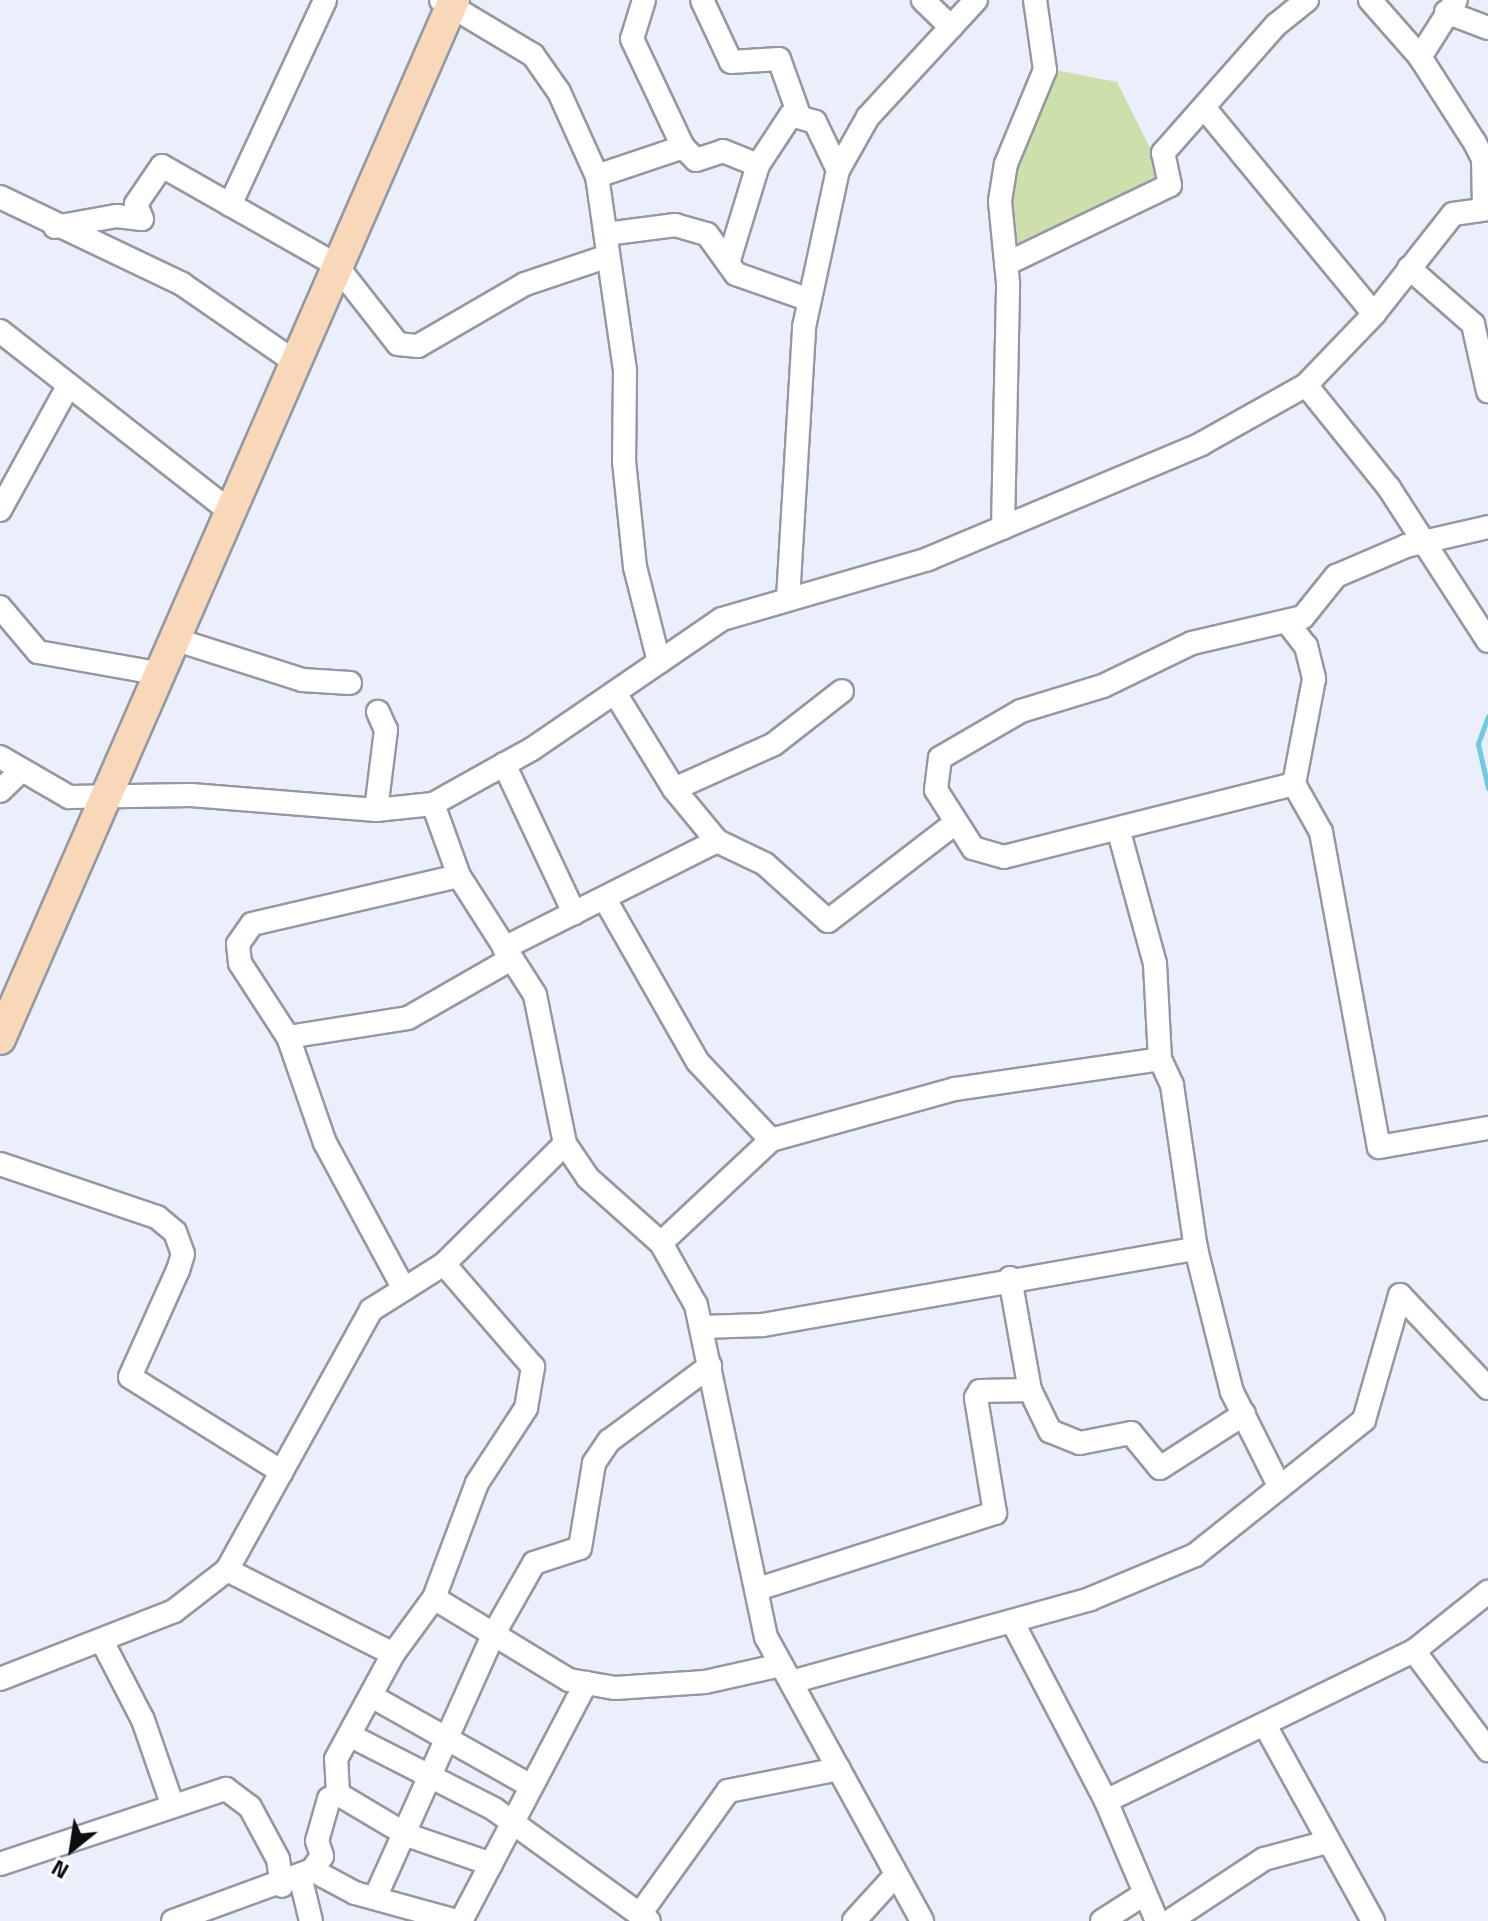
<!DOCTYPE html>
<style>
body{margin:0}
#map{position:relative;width:1488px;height:1921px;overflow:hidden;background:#ebeffb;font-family:"Titillium Web",sans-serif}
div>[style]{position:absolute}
.green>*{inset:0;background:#cde0ab}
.stream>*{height:5px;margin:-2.5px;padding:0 2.5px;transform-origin:2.5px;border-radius:2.5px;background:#73c8e2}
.roads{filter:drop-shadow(2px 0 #9498a2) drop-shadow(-2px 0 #9498a2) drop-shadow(0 2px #9498a2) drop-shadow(0 -2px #9498a2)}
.minor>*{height:22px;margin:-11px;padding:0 11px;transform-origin:11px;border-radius:11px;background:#fff}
.secondary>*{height:30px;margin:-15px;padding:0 15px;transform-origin:15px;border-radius:15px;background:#f9d8ba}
span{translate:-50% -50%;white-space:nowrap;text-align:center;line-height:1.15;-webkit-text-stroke:7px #fcfdff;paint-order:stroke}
.north{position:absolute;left:32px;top:1809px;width:80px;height:80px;-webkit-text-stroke:6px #fcfdff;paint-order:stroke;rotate:210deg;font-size:22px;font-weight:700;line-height:32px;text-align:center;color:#0d0e12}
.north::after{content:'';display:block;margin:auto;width:28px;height:36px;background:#0d0e12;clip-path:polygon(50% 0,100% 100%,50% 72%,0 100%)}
</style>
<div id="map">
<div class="green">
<i style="clip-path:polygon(1051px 69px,1117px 82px,1168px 184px,1011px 256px,1005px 199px)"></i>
</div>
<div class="stream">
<i style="left:1488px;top:716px;width:30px;rotate:110deg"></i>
<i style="left:1478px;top:744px;width:45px;rotate:77.2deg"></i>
</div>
<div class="roads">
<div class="minor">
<i style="left:441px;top:0;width:107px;rotate:30.9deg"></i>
<i style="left:533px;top:55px;width:45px;rotate:54.9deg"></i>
<i style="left:559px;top:92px;width:92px;rotate:65.7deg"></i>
<i style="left:597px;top:176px;width:197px;rotate:81.8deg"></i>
<i style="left:625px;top:371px;width:90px;rotate:90.6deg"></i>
<i style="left:624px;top:461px;width:107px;rotate:84.1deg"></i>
<i style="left:635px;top:567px;width:98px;rotate:75.8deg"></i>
<i style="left:644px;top:0;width:41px;rotate:107.1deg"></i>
<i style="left:632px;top:39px;width:119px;rotate:64.7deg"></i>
<i style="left:702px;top:0;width:68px;rotate:64.9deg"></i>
<i style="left:731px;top:62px;width:48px;rotate:-3.6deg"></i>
<i style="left:779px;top:59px;width:59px;rotate:70.3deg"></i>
<i style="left:923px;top:0;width:39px;rotate:44deg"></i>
<i style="left:1370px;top:0;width:76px;rotate:48.7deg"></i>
<i style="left:1420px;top:57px;width:102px;rotate:57.4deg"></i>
<i style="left:1475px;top:143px;width:18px;rotate:63deg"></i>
<i style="left:1483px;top:159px;width:48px;rotate:88.8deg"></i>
<i style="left:1446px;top:12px;width:45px;rotate:20.9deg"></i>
<i style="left:1420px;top:57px;width:67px;rotate:-57.7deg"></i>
<i style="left:1206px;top:110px;width:264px;rotate:50.5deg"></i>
<i style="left:597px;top:176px;width:91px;rotate:-18.6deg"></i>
<i style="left:683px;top:147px;width:18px;rotate:45deg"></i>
<i style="left:696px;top:160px;width:28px;rotate:-18deg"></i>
<i style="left:723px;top:151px;width:38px;rotate:22deg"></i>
<i style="left:0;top:197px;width:202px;rotate:25.5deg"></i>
<i style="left:182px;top:284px;width:134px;rotate:34.6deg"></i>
<i style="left:230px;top:205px;width:226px;rotate:-65.1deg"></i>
<i style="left:55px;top:227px;width:63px;rotate:-10.1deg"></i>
<i style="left:117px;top:216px;width:25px;rotate:7deg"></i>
<i style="left:142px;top:219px;width:16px;rotate:-112deg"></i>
<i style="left:136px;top:204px;width:46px;rotate:-55.6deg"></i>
<i style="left:162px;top:166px;width:200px;rotate:29.6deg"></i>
<i style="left:336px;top:265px;width:100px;rotate:51.9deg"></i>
<i style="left:398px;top:344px;width:20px;rotate:6deg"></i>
<i style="left:418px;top:346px;width:124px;rotate:-30.1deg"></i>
<i style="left:525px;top:284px;width:84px;rotate:-18.6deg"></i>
<i style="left:606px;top:234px;width:70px;rotate:-7.4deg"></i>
<i style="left:675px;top:225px;width:33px;rotate:16deg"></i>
<i style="left:707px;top:234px;width:49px;rotate:54.1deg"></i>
<i style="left:736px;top:274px;width:78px;rotate:19.4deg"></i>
<i style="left:728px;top:263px;width:102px;rotate:-73deg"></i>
<i style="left:758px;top:165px;width:60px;rotate:-56.6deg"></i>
<i style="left:791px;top:115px;width:25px;rotate:16deg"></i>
<i style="left:815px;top:122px;width:53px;rotate:64.4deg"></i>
<i style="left:1006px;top:264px;width:182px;rotate:-25.7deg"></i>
<i style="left:1170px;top:185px;width:33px;rotate:-102deg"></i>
<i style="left:1163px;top:153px;width:171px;rotate:-48.6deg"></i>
<i style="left:1276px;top:25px;width:40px;rotate:-39deg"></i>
<i style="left:1409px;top:268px;width:85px;rotate:41.2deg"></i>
<i style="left:1473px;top:324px;width:69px;rotate:77.4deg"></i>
<i style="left:0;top:331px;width:295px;rotate:38.1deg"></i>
<i style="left:1306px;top:385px;width:132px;rotate:51.1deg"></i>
<i style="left:1389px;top:488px;width:182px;rotate:57.1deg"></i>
<i style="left:0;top:510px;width:139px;rotate:-61.2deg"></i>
<i style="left:1003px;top:528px;width:245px;rotate:-88.8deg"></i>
<i style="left:1008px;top:283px;width:82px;rotate:-95.6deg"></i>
<i style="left:1000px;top:201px;width:37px;rotate:-81deg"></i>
<i style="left:1006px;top:164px;width:102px;rotate:-67.5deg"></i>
<i style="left:1045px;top:70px;width:71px;rotate:-98.1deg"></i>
<i style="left:788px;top:599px;width:272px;rotate:-86.6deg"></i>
<i style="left:804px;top:327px;width:161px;rotate:-77.8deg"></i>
<i style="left:838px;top:170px;width:61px;rotate:-60.5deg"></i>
<i style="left:868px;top:117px;width:159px;rotate:-47.3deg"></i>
<i style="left:0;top:607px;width:59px;rotate:49.8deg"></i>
<i style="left:38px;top:652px;width:127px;rotate:10deg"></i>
<i style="left:1287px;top:622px;width:31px;rotate:52deg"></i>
<i style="left:1306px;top:646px;width:34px;rotate:76deg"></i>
<i style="left:1314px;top:679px;width:107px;rotate:100.8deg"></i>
<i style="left:1294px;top:784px;width:299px;rotate:165.9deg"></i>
<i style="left:1004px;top:857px;width:32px;rotate:-164deg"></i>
<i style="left:973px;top:848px;width:69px;rotate:-122.5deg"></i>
<i style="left:936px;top:790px;width:32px;rotate:-83deg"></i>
<i style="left:940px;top:758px;width:94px;rotate:-30.1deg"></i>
<i style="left:1021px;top:711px;width:86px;rotate:-17deg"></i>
<i style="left:1103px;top:686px;width:99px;rotate:-25.8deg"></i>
<i style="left:1192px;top:643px;width:114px;rotate:-13.2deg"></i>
<i style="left:1303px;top:617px;width:53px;rotate:-51.2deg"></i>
<i style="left:1336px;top:576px;width:76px;rotate:-23.2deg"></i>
<i style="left:1406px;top:546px;width:84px;rotate:-13deg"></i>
<i style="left:177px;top:640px;width:131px;rotate:17.7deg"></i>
<i style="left:302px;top:680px;width:48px;rotate:3.6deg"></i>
<i style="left:615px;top:693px;width:113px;rotate:58.4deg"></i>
<i style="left:674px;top:789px;width:67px;rotate:50.4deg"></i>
<i style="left:717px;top:841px;width:53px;rotate:25.6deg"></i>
<i style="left:765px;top:864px;width:85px;rotate:42.1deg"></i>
<i style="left:828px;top:921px;width:159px;rotate:-37.6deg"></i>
<i style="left:0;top:757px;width:80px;rotate:30.1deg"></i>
<i style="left:69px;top:797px;width:122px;rotate:-0.9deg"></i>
<i style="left:191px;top:795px;width:186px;rotate:4.6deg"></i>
<i style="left:376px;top:810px;width:57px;rotate:-6deg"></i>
<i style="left:433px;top:804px;width:113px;rotate:-29.1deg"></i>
<i style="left:532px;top:749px;width:230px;rotate:-34.4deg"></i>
<i style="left:722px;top:619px;width:215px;rotate:-16.2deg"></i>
<i style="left:928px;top:559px;width:296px;rotate:-22.8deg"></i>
<i style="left:1201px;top:444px;width:120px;rotate:-29.3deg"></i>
<i style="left:1306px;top:385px;width:98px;rotate:-46.2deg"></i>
<i style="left:1374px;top:314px;width:127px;rotate:-51.7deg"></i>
<i style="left:1453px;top:214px;width:35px;rotate:-8deg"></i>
<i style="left:504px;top:764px;width:165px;rotate:64.8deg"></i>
<i style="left:1294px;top:784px;width:55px;rotate:60.6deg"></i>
<i style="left:1321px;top:832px;width:320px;rotate:79.6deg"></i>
<i style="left:1379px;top:1147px;width:111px;rotate:-9.9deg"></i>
<i style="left:674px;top:789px;width:110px;rotate:-24.2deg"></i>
<i style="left:774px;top:744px;width:86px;rotate:-37.9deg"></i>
<i style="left:0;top:791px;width:29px;rotate:-44deg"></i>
<i style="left:433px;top:804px;width:77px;rotate:70.1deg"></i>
<i style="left:459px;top:876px;width:141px;rotate:57.4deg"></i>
<i style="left:535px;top:995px;width:152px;rotate:78.6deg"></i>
<i style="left:565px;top:1144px;width:41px;rotate:55.9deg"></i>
<i style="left:588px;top:1178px;width:98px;rotate:41.7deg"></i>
<i style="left:661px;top:1243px;width:71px;rotate:60.6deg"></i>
<i style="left:696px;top:1305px;width:339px;rotate:78.1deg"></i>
<i style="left:766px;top:1637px;width:324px;rotate:61.2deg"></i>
<i style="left:376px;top:810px;width:81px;rotate:-82.9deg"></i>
<i style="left:386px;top:730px;width:20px;rotate:-114deg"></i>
<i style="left:1119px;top:832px;width:137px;rotate:74.7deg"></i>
<i style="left:1155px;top:964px;width:95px;rotate:87deg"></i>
<i style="left:1160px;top:1059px;width:29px;rotate:65deg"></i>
<i style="left:1172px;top:1085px;width:166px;rotate:81.7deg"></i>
<i style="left:1196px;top:1249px;width:147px;rotate:75.9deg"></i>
<i style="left:1232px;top:1392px;width:103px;rotate:63.4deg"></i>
<i style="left:606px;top:901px;width:185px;rotate:60.3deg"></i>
<i style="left:698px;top:1062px;width:107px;rotate:46.9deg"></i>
<i style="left:504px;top:948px;width:238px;rotate:-26.7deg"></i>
<i style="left:288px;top:1037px;width:121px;rotate:-9deg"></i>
<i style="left:408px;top:1018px;width:119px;rotate:-29.8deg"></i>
<i style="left:0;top:1164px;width:166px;rotate:18.7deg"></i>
<i style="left:157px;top:1217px;width:23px;rotate:40deg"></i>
<i style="left:175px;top:1232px;width:23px;rotate:70deg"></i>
<i style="left:183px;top:1254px;width:17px;rotate:107deg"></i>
<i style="left:178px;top:1270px;width:117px;rotate:114.2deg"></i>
<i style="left:130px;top:1377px;width:179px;rotate:32deg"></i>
<i style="left:661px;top:1243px;width:151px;rotate:-43.1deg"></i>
<i style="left:771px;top:1140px;width:191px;rotate:-15.5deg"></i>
<i style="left:955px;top:1089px;width:207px;rotate:-8.3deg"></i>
<i style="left:1010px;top:1278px;width:114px;rotate:79.9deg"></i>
<i style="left:1030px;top:1390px;width:46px;rotate:64deg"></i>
<i style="left:1050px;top:1431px;width:32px;rotate:22deg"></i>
<i style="left:1080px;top:1443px;width:52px;rotate:-11.1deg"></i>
<i style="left:1131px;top:1433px;width:45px;rotate:50.4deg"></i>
<i style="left:1160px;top:1468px;width:100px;rotate:-32.7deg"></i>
<i style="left:404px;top:1289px;width:166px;rotate:-118.4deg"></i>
<i style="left:325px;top:1143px;width:112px;rotate:-109.2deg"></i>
<i style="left:288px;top:1037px;width:88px;rotate:-123deg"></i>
<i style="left:240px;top:963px;width:19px;rotate:-96deg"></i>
<i style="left:238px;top:944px;width:24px;rotate:-55deg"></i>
<i style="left:252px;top:924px;width:212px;rotate:-13.1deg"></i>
<i style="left:701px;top:1327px;width:62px;rotate:-1.8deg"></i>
<i style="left:763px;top:1325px;width:440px;rotate:-10deg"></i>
<i style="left:227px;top:1570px;width:186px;rotate:26.8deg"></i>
<i style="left:758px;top:1589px;width:249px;rotate:-17.8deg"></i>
<i style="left:995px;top:1513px;width:117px;rotate:-99.4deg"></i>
<i style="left:976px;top:1398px;width:8px;rotate:-60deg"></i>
<i style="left:980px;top:1391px;width:50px;rotate:-1.1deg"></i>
<i style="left:434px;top:1598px;width:158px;rotate:31.3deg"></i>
<i style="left:569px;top:1680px;width:47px;rotate:9.9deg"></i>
<i style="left:615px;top:1688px;width:90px;rotate:-3.8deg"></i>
<i style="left:705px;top:1682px;width:78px;rotate:-12.6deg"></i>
<i style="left:1013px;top:1623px;width:201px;rotate:62.4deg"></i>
<i style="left:1106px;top:1801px;width:130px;rotate:67deg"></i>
<i style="left:102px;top:1641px;width:89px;rotate:62.6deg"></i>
<i style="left:143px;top:1720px;width:86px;rotate:70.9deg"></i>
<i style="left:1414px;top:1651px;width:124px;rotate:53.2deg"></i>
<i style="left:0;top:1679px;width:187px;rotate:-21.3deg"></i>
<i style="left:174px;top:1611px;width:67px;rotate:-37.7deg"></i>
<i style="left:227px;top:1570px;width:297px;rotate:-61deg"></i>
<i style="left:371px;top:1310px;width:86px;rotate:-32.2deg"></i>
<i style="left:444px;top:1264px;width:170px;rotate:-44.8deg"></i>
<i style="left:795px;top:1681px;width:306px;rotate:-15.5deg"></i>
<i style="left:1090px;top:1599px;width:114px;rotate:-22.7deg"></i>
<i style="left:1195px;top:1555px;width:216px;rotate:-38.6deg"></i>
<i style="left:1364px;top:1420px;width:130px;rotate:-73.9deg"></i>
<i style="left:1400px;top:1295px;width:128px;rotate:46.6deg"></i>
<i style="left:373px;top:1697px;width:181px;rotate:29.4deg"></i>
<i style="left:1266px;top:1727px;width:222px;rotate:61.1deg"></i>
<i style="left:351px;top:1736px;width:161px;rotate:27deg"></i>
<i style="left:494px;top:1809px;width:191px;rotate:35.9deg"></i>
<i style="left:338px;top:1794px;width:80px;rotate:30.7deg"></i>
<i style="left:407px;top:1835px;width:89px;rotate:19deg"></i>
<i style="left:1106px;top:1801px;width:343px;rotate:-26deg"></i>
<i style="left:1414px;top:1651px;width:95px;rotate:-38.6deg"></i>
<i style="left:0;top:1864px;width:238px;rotate:-18.4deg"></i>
<i style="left:226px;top:1789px;width:30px;rotate:37deg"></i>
<i style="left:250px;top:1807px;width:59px;rotate:61.7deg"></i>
<i style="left:278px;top:1859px;width:27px;rotate:82deg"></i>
<i style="left:312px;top:1870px;width:49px;rotate:28.1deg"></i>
<i style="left:355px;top:1893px;width:106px;rotate:15.4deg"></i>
<i style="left:300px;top:1876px;width:46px;rotate:76.3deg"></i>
<i style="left:375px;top:1898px;width:288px;rotate:-65.8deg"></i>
<i style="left:493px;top:1635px;width:83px;rotate:-60.3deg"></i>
<i style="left:534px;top:1563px;width:48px;rotate:-18.1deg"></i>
<i style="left:580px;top:1548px;width:86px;rotate:-80.6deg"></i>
<i style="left:594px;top:1463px;width:27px;rotate:-56deg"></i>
<i style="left:609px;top:1441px;width:126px;rotate:-36.6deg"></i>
<i style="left:640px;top:1914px;width:151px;rotate:-54.4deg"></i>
<i style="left:728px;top:1791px;width:113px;rotate:-11.2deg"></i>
<i style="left:173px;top:1921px;width:148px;rotate:-20.1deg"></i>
<i style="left:312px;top:1870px;width:17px;rotate:-54deg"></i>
<i style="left:322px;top:1856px;width:16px;rotate:-108deg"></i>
<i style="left:317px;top:1841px;width:44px;rotate:-74.1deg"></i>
<i style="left:329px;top:1799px;width:10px;rotate:-29deg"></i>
<i style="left:338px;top:1794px;width:35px;rotate:-93deg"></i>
<i style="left:336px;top:1759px;width:119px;rotate:-61.5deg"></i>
<i style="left:393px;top:1654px;width:69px;rotate:-53.8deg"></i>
<i style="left:434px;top:1598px;width:123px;rotate:-69.5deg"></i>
<i style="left:477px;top:1483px;width:90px;rotate:-56.8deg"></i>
<i style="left:526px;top:1408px;width:42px;rotate:-80.3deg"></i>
<i style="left:533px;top:1367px;width:136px;rotate:-130.8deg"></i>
<i style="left:461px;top:1921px;width:269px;rotate:-62.3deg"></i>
<i style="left:854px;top:1921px;width:58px;rotate:-47.8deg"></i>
<i style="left:1102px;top:1921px;width:46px;rotate:-32.7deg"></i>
<i style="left:1170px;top:1921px;width:113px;rotate:-33.4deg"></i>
<i style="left:1264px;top:1859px;width:65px;rotate:-15.1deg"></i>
</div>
<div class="secondary">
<i style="left:0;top:1039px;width:1134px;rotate:-66.4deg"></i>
</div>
</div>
<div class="north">N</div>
</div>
